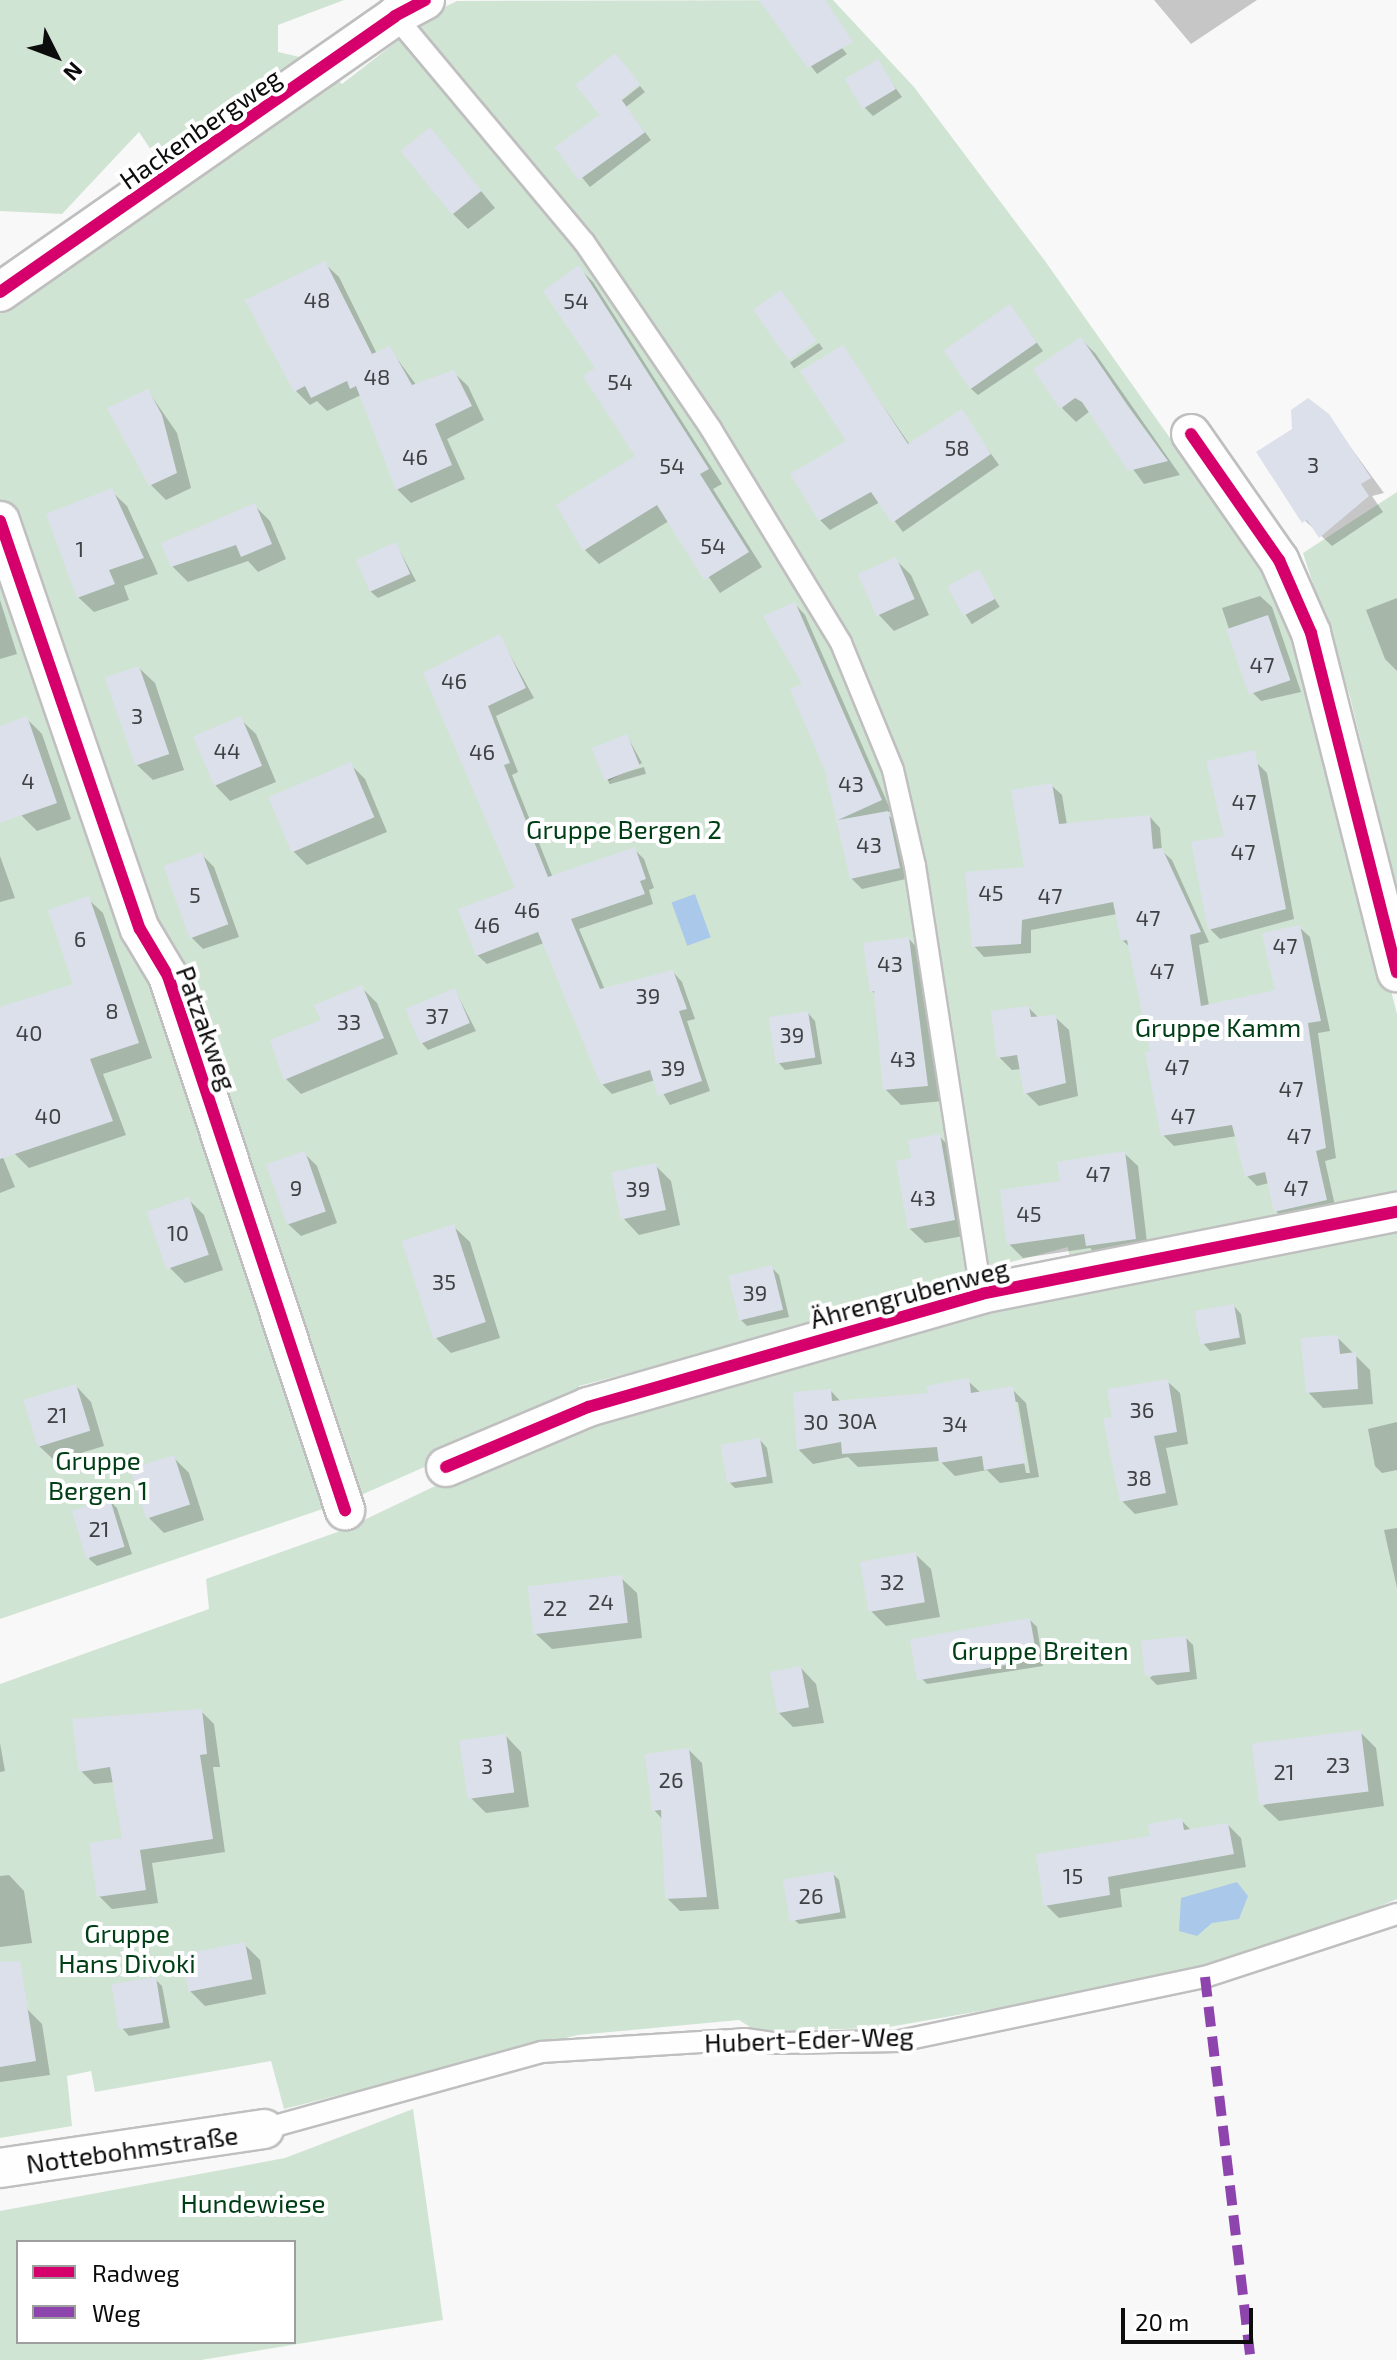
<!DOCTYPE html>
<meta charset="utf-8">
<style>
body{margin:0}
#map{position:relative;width:1397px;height:2360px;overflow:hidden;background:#f8f8f8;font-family:"Exo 2",sans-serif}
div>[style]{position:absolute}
.green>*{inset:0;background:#d0e4d3}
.water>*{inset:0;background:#aac9ea;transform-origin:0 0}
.shadow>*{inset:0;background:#0003;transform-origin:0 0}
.building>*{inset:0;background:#dbe0eb;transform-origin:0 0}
.roads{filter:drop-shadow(2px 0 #bfbfbf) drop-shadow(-2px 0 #bfbfbf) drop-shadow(0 2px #bfbfbf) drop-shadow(0 -2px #bfbfbf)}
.service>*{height:20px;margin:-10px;padding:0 10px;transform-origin:10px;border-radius:10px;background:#fefefe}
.minor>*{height:38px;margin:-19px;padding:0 19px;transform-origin:19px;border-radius:19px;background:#fefefe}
.quiet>*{height:10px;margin-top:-5px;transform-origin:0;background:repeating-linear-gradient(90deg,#8e44ad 0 20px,transparent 0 30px)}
.cycleway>*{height:12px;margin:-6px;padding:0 6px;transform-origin:6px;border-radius:6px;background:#d6006c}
span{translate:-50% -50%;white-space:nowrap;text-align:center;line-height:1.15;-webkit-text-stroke:8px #fff;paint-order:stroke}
.number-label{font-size:22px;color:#404144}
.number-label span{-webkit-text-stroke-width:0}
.street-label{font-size:26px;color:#0c0c0c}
.park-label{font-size:26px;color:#003e16}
.legend{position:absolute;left:16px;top:2240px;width:280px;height:104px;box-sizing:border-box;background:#fff;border:2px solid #9e9e9e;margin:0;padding:10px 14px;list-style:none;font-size:24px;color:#0c0c0c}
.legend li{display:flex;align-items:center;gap:16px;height:40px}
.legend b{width:40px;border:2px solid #9e9e9e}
.north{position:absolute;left:16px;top:16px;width:80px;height:80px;-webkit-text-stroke:6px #fff;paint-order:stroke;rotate:132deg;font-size:22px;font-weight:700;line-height:32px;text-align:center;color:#0c0c0c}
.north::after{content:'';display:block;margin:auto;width:28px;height:36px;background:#0c0c0c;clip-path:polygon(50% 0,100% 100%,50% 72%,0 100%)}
.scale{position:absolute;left:1121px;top:2308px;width:132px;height:36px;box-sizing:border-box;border:4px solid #0c0c0c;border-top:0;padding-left:10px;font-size:24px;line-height:28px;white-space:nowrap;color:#0c0c0c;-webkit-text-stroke:6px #fff;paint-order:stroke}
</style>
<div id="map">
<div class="green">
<i style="clip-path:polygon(0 0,344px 0,278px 25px,278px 52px,313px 60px,163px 168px,139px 132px,62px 214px,0 211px)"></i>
<i style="clip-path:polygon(833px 0,914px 87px,1045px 261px,1280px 594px,1319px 707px,1397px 1014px,1397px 1199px,1070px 1263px,1068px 1247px,992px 1267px,991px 1279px,579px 1386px,581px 1398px,352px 1499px,0 1619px,0 308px,102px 246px,336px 78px,342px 84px,414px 28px,411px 23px,457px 1px)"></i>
<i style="clip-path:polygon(1397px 492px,1397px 892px,1350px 697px,1303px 553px)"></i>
<i style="clip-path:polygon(1397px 1226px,1397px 1899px,1277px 1950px,1153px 1981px,883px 2028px,756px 2031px,739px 2020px,578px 2035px,284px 2109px,271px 2061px,95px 2092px,91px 2071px,67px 2076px,72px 2126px,0 2138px,0 1684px,209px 1609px,206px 1579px,343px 1530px,550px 1431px,941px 1317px)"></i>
<i style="clip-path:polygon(evenodd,413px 2109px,443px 2320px,201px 2360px,0 2360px,0 2211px,285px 2158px,413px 2109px,18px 2242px,294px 2242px,294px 2342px,18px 2342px,18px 2242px)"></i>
</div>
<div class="water">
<i style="left:695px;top:894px;width:46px;height:25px;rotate:70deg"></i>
<i style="clip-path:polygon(1237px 1882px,1248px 1896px,1239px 1919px,1212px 1923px,1197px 1936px,1179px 1931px,1181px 1898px)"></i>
</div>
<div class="shadow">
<i style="clip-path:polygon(761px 0,802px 0,847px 54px,817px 74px)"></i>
<i style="clip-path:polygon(1154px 0,1257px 0,1191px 44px)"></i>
<i style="clip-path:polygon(877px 62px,902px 97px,873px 116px,865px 108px)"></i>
<i style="clip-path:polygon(640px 86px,645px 92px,626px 107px,651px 140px,590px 187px,559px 150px)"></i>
<i style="clip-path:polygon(430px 129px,495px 208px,468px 229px,453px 214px)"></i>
<i style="clip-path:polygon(324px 263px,339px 277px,377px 354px,390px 349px,417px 386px,453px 372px,468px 386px,484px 420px,447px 439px,465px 479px,411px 503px,397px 489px,361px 395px,327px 411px,317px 401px,310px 405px,296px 391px,248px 300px)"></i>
<i style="clip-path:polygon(579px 268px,593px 282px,722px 484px,713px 489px,762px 567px,720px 593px,669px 521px,599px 564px,585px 550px,637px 457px)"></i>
<i style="clip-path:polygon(1010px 306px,1043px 351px,978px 395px,970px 388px)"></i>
<i style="clip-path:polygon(1081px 339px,1095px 353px,1180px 475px,1144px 484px,1090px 411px,1076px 422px,1062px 408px)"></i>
<i style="left:819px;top:343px;width:7px;height:35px;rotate:56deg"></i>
<i style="clip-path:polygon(843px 348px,910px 445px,961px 412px,999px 465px,903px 532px,880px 502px,830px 530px,820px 520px,849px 442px)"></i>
<i style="clip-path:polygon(148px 391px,177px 433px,191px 488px,166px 500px,151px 485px)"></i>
<i style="clip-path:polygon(1327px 415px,1384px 493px,1372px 496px,1383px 512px,1332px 546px,1299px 515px)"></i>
<i style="clip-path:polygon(111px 491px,127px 506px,158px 574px,124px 586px,129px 600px,94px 612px,78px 597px)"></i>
<i style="clip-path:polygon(254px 505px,270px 521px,286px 559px,258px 572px,248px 561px,188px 582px,172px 566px)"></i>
<i style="clip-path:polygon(396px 544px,416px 581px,378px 598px,370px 591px)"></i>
<i style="clip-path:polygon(895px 559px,911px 575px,929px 615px,894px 631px,879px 615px,860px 575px)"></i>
<i style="left:978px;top:572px;width:41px;height:33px;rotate:58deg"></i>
<i style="clip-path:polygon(1260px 596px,1272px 607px,1301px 692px,1261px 701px,1249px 689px,1222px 608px)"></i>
<i style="clip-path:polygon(1397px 598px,1397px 671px,1385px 659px,1366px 610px)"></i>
<i style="clip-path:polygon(0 600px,17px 654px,0 659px)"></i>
<i style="clip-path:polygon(795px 604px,805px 615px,891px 811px,886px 813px,898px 824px,910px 878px,862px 889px,851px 878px,805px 685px)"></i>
<i style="clip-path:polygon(500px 637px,534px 698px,496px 716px,518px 772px,512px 775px,553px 878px,634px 849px,644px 859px,654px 888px,649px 890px,653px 904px,579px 929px,605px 990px,673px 972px,682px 982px,695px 1019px,687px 1021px,710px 1091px,670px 1105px,655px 1080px,612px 1094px,602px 1084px,544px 943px,487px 964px,477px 955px,518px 889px,426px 674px)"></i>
<i style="clip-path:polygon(139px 668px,155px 683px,184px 770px,153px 780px,137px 765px)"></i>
<i style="clip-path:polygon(27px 719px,42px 734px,71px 819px,37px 831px,21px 815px,0 753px,0 728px)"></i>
<i style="clip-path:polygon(240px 719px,256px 734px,276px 782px,230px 801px,215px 785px)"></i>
<i style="clip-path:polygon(627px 736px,642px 763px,608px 781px,594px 750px)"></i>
<i style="clip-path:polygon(1257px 763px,1267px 773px,1294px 919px,1220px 939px,1210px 929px,1226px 837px)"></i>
<i style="clip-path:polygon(350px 764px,365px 779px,387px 832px,307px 865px,292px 850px,271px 797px)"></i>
<i style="left:644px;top:767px;width:7px;height:38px;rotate:74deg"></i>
<i style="clip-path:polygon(1051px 785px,1062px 795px,1067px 825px,1150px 817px,1160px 828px,1162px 851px,1172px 860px,1209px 942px,1199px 945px,1209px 1006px,1277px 992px,1299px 927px,1310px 937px,1330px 1031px,1318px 1033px,1336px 1158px,1325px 1161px,1336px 1210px,1286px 1221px,1276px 1211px,1269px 1183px,1257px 1186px,1247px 1176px,1237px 1136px,1174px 1146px,1163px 1135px,1153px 1053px,1131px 948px,1122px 940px,1117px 914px,1031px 930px,1031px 953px,984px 957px,974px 946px,1027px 869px)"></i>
<i style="clip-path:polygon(201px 854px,214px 867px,239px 937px,203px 949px,191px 937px)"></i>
<i style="clip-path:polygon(0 856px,15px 898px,0 902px)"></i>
<i style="clip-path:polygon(88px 899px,103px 913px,152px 1058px,103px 1074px,126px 1135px,29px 1168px,14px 1153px,0 1108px,0 1009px,76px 985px)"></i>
<i style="clip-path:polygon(909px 939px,924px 955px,943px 1101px,901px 1105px,885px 1089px,877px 996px,872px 991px)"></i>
<i style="clip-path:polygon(361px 987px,377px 1003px,398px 1054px,301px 1094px,286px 1079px,323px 1021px)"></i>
<i style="clip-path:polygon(455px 990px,476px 1031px,428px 1050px,421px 1042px)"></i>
<i style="clip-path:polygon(1029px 1008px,1039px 1018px,1055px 1017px,1069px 1030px,1078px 1096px,1039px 1106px,1026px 1093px,1021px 1069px,1012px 1070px,999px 1057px)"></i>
<i style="clip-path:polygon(808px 1013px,815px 1021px,822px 1064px,785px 1070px,778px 1062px)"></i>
<i style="clip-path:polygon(940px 1137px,955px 1152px,969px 1235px,925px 1243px,909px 1228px,913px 1160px)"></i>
<i style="clip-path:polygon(0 1150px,15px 1187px,0 1193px)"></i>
<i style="clip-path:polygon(1124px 1153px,1138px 1166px,1148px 1251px,1101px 1258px,1090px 1248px,1023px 1258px,1009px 1244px,1062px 1182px)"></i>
<i style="clip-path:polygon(305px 1154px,317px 1166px,337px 1223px,301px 1236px,288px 1224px)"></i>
<i style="clip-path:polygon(655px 1165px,671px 1181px,680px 1225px,639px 1235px,624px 1219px)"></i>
<i style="clip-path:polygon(188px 1199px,204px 1215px,223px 1270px,185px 1283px,169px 1267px)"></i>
<i style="clip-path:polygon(454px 1227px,470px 1242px,500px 1338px,451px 1353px,436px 1338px)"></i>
<i style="clip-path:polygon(771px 1267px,779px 1275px,789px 1317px,747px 1326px,740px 1319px)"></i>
<i style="clip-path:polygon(1234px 1306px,1241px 1314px,1246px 1344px,1210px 1351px,1203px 1343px)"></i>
<i style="clip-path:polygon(1337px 1337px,1370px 1370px,1373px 1404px,1323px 1408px,1308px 1392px)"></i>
<i style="clip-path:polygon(evenodd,968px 1381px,982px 1394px,1012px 1389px,1026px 1403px,1039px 1477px,1000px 1483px,987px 1470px,955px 1476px,940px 1461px,858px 1467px,848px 1457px,813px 1464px,799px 1450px,831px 1391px,842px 1403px,930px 1395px,968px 1381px,1013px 1402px,1018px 1402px,1030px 1473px,1026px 1473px,1013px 1402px)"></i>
<i style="clip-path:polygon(1167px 1381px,1180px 1393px,1188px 1444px,1166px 1448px,1178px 1505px,1135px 1514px,1122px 1501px)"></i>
<i style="clip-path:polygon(76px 1386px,91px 1402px,104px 1446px,55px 1461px,39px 1446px)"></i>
<i style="clip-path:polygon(1397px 1422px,1397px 1470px,1382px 1473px,1375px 1466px,1368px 1429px)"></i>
<i style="clip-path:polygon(760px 1440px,767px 1448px,773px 1483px,735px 1488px,727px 1480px)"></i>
<i style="clip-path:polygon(173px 1457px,189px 1473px,204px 1520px,164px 1533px,148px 1517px)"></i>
<i style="clip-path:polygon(110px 1501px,117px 1508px,132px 1554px,97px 1566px,89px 1559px)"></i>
<i style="clip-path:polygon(1397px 1528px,1397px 1588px,1384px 1530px)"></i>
<i style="clip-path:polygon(915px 1554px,931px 1569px,940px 1617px,886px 1626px,871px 1611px)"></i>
<i style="clip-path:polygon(621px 1578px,637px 1593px,642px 1638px,552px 1649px,536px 1634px)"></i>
<i style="clip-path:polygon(1030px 1620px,1037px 1627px,1043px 1666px,927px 1684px,919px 1676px)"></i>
<i style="clip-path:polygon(1186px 1638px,1193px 1645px,1197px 1679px,1157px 1685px,1150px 1678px)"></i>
<i style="clip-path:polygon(801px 1668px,816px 1684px,824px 1723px,793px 1727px,778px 1712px)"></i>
<i style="clip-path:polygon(201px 1711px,214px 1724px,220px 1767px,213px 1767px,225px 1852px,152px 1863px,158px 1903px,112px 1909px,99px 1896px,125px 1840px,115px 1782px,94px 1784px,81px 1771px)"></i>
<i style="clip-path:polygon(1360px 1732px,1376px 1748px,1384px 1806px,1279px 1821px,1263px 1806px)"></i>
<i style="clip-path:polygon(506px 1736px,521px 1752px,529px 1807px,486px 1813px,470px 1797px)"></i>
<i style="clip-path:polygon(0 1743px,5px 1771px,0 1772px)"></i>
<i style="clip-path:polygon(689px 1750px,702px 1763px,719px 1909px,680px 1911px,667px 1898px,664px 1821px,654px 1810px)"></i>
<i style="clip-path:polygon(1181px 1820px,1192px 1831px,1228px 1825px,1241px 1838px,1246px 1867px,1120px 1889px,1122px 1907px,1059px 1918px,1046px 1905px)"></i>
<i style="clip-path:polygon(832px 1873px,839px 1880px,846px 1918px,799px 1924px,791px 1917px)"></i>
<i style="clip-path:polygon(9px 1875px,24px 1891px,32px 1943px,0 1947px,0 1876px)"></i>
<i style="clip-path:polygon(244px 1944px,260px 1960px,266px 1994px,205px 2006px,189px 1990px)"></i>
<i style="clip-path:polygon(155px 1979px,162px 1986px,170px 2028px,129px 2036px,122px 2028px)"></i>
<i style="clip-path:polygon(26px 2008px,42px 2024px,50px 2075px,0 2082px,0 2013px)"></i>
</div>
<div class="building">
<i style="clip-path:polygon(759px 0,825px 0,853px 42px,808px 68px)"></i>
<i style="left:615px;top:53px;width:40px;height:51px;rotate:51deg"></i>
<i style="left:878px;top:59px;width:35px;height:39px;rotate:59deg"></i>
<i style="left:621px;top:99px;width:41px;height:82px;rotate:54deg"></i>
<i style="left:430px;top:127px;width:82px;height:38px;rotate:51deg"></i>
<i style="clip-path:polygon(325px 261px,372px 354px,390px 346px,412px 385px,454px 370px,472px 406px,435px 424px,452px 465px,396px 490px,356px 386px,350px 389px,347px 381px,311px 398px,305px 386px,294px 392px,245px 300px)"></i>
<i style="clip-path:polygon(579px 265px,709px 469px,700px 474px,749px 552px,704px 580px,657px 505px,583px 551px,556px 505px,635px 456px,583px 376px,595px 368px,543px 291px)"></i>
<i style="left:781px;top:290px;width:62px;height:34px;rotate:55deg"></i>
<i style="left:1010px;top:304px;width:47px;height:81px;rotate:55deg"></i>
<i style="clip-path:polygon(1081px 337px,1128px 406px,1168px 461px,1128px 471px,1082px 402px,1075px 398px,1060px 409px,1033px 369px)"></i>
<i style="clip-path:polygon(843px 345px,908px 444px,962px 409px,991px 454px,892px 523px,871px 492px,819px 521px,790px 474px,846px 441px,800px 371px)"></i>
<i style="clip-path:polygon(148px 389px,162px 415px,177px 473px,149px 486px,107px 408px)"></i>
<i style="clip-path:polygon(1308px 398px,1329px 414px,1371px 478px,1361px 484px,1369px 496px,1319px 538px,1307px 520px,1302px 523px,1256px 452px,1292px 429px,1291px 410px)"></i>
<i style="clip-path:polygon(112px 488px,144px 558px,109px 570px,115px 584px,77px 598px,46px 514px)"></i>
<i style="clip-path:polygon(255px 503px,272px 544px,241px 557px,236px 545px,171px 567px,161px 543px)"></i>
<i style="left:396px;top:542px;width:35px;height:44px;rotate:66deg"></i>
<i style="left:896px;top:557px;width:46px;height:42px;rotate:66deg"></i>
<i style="left:979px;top:569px;width:34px;height:36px;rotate:62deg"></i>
<i style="clip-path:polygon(795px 602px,882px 800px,838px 820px,888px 811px,900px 868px,850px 879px,825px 771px,790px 689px,802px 684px,763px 616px)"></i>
<i style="left:1268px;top:615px;width:69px;height:44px;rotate:71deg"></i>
<i style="clip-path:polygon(500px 634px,526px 688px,488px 706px,510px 763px,504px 765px,548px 877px,635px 847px,646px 879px,640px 881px,645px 894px,571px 919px,600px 989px,673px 970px,687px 1009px,679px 1011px,702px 1081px,658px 1096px,650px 1070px,601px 1085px,538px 932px,476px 956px,458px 909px,515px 888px,423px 673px)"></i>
<i style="left:139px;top:666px;width:93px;height:36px;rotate:71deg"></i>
<i style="clip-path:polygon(27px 716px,57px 803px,0 823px,0 726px)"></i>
<i style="left:241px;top:716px;width:54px;height:52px;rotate:67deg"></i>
<i style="left:627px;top:734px;width:35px;height:38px;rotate:68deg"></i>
<i style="clip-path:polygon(1255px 750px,1286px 909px,1208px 930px,1191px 842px,1224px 836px,1206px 761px)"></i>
<i style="left:351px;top:762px;width:60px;height:90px;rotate:67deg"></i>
<i style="clip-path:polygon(1052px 783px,1059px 824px,1150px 815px,1153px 849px,1162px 848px,1201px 932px,1190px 935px,1201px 1006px,1275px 990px,1262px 933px,1300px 925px,1321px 1021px,1308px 1023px,1326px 1148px,1316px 1151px,1327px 1200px,1274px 1212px,1265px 1172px,1245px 1177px,1232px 1125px,1161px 1136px,1145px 1052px,1150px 1051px,1127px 940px,1121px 941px,1113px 902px,1022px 920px,1021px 944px,972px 947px,965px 872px,1024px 867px,1011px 790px)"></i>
<i style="left:202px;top:852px;width:77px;height:41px;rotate:70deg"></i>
<i style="clip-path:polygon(89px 896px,139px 1043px,90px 1059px,113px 1121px,0 1159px,0 1007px,73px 984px,48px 910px)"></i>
<i style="clip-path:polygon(909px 937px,928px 1086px,883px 1090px,874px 991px,870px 992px,863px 943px)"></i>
<i style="clip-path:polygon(362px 985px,384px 1038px,284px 1080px,270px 1040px,321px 1020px,314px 1005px)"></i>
<i style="left:455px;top:988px;width:38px;height:54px;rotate:67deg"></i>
<i style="clip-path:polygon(1029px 1006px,1031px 1017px,1056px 1015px,1066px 1083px,1024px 1094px,1017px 1055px,997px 1058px,991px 1011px)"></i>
<i style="left:808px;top:1011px;width:47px;height:40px;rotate:81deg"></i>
<i style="clip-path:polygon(940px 1134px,955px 1220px,908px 1229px,896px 1161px,911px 1158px,908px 1140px)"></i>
<i style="left:305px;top:1151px;width:64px;height:41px;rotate:71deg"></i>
<i style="clip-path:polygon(1125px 1151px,1136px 1239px,1086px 1246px,1084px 1234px,1007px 1245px,1000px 1190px,1060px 1181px,1057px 1162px)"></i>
<i style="left:656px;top:1163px;width:48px;height:46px;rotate:78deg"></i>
<i style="left:189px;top:1197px;width:61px;height:45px;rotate:71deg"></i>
<i style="left:454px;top:1224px;width:103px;height:55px;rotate:72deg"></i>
<i style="left:772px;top:1265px;width:46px;height:45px;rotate:76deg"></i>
<i style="left:1234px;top:1304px;width:34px;height:40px;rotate:80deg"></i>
<i style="clip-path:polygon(1338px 1335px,1340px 1354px,1356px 1352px,1358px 1389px,1306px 1393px,1301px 1338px)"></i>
<i style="clip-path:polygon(969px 1378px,971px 1393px,1013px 1386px,1026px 1463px,984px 1470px,982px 1456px,939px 1463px,937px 1447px,842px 1454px,841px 1442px,797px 1450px,793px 1392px,831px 1389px,832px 1401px,928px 1393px,926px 1386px)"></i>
<i style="clip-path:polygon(1168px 1379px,1177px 1432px,1154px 1436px,1166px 1493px,1120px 1502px,1103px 1419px,1112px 1417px,1107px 1389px)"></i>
<i style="left:76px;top:1384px;width:49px;height:55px;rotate:73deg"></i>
<i style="left:760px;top:1438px;width:39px;height:40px;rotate:80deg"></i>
<i style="left:174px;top:1455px;width:52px;height:46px;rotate:72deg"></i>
<i style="left:110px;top:1499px;width:50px;height:40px;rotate:73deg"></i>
<i style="left:916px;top:1552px;width:51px;height:57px;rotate:80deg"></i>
<i style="left:622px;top:1575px;width:48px;height:95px;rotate:83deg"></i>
<i style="left:1030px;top:1618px;width:42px;height:122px;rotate:80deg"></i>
<i style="left:1186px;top:1636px;width:36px;height:45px;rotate:84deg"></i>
<i style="left:801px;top:1666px;width:42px;height:32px;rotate:79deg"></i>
<i style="clip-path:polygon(202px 1709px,207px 1754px,200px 1755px,213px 1839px,140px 1850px,146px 1890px,97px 1897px,89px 1843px,122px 1838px,110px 1767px,79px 1772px,72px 1719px)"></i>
<i style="left:1361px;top:1730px;width:62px;height:110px;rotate:83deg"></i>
<i style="left:506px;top:1734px;width:59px;height:47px;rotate:82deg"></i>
<i style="clip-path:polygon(689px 1748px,707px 1897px,665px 1899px,661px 1810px,652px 1811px,645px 1754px)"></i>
<i style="clip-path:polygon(1182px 1818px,1184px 1830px,1228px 1823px,1234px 1854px,1108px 1877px,1110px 1895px,1044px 1906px,1036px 1854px,1150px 1836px,1148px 1824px)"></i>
<i style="left:833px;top:1871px;width:42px;height:51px;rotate:80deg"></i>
<i style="left:245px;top:1942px;width:38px;height:65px;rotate:79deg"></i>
<i style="clip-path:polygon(20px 1961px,36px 2061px,0 2067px,0 1962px)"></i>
<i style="left:156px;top:1977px;width:46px;height:45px;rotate:81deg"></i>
</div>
<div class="roads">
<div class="service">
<i style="left:395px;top:16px;width:295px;rotate:50.1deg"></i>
<i style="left:584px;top:242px;width:226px;rotate:55.8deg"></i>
<i style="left:711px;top:429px;width:250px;rotate:58.7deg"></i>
<i style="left:841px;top:643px;width:137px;rotate:67.7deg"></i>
<i style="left:893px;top:770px;width:98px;rotate:77.1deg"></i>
<i style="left:915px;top:866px;width:433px;rotate:81.2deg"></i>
<i style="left:264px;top:2129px;width:288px;rotate:-15.5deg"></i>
<i style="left:541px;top:2052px;width:204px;rotate:-3.6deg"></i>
<i style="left:745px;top:2039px;width:28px;rotate:8deg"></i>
<i style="left:773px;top:2043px;width:127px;rotate:-0.9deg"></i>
<i style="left:900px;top:2041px;width:312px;rotate:-11.9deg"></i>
<i style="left:1205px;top:1977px;width:202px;rotate:-18.2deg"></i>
</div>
<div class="minor">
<i style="left:0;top:292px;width:482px;rotate:-34.9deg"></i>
<i style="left:395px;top:16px;width:34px;rotate:-28deg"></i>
<i style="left:1191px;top:434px;width:154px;rotate:55.1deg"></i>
<i style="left:1279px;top:560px;width:80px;rotate:66.3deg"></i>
<i style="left:1311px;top:633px;width:350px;rotate:75.8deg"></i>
<i style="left:0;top:521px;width:431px;rotate:71.1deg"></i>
<i style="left:140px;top:929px;width:55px;rotate:59.2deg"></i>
<i style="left:168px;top:976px;width:563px;rotate:71.66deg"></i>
<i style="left:446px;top:1467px;width:154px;rotate:-22.9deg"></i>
<i style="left:588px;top:1407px;width:409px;rotate:-16deg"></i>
<i style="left:981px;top:1294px;width:424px;rotate:-11.2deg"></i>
<i style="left:0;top:2168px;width:267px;rotate:-8.4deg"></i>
</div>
</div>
<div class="quiet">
<i style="left:1205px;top:1977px;width:386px;rotate:83.2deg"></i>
</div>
<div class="cycleway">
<i style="left:0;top:292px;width:482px;rotate:-34.9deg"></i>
<i style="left:395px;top:16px;width:34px;rotate:-28deg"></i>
<i style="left:1191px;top:434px;width:154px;rotate:55.1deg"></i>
<i style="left:1279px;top:560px;width:80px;rotate:66.3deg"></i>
<i style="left:1311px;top:633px;width:350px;rotate:75.8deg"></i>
<i style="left:0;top:521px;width:431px;rotate:71.1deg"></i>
<i style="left:140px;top:929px;width:55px;rotate:59.2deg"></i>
<i style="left:168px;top:976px;width:563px;rotate:71.66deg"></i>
<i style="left:446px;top:1467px;width:154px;rotate:-22.9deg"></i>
<i style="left:588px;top:1407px;width:409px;rotate:-16deg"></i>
<i style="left:981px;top:1294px;width:424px;rotate:-11.2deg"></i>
</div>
<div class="number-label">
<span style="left:317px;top:300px">48</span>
<span style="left:576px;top:301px">54</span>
<span style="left:377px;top:377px">48</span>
<span style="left:620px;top:382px">54</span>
<span style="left:957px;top:448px">58</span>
<span style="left:415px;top:457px">46</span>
<span style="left:1313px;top:465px">3</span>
<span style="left:672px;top:466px">54</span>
<span style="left:713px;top:546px">54</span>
<span style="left:80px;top:549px">1</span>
<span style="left:1262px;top:665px">47</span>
<span style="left:454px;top:681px">46</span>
<span style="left:137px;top:716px">3</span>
<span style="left:227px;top:751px">44</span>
<span style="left:482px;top:752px">46</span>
<span style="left:28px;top:781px">4</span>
<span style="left:851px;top:784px">43</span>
<span style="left:1244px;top:802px">47</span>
<span style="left:869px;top:845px">43</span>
<span style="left:1243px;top:852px">47</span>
<span style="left:991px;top:893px">45</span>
<span style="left:195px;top:895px">5</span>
<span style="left:1050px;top:896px">47</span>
<span style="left:527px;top:910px">46</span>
<span style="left:1148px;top:918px">47</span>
<span style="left:487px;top:925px">46</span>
<span style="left:80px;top:939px">6</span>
<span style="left:1285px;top:946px">47</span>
<span style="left:890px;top:964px">43</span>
<span style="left:1162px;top:971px">47</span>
<span style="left:648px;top:996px">39</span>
<span style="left:112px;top:1011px">8</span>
<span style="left:437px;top:1016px">37</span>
<span style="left:349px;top:1022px">33</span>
<span style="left:29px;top:1033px">40</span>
<span style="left:792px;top:1035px">39</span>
<span style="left:903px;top:1059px">43</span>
<span style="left:1177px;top:1067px">47</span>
<span style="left:673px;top:1068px">39</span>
<span style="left:1291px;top:1089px">47</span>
<span style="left:48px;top:1116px">40</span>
<span style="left:1183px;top:1116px">47</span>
<span style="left:1299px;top:1136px">47</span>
<span style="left:1098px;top:1174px">47</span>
<span style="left:296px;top:1188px">9</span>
<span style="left:1296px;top:1188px">47</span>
<span style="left:638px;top:1189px">39</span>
<span style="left:923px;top:1198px">43</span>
<span style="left:1029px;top:1214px">45</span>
<span style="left:178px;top:1233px">10</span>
<span style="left:444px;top:1282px">35</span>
<span style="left:755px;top:1293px">39</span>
<span style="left:1142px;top:1410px">36</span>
<span style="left:57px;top:1415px">21</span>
<span style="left:857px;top:1421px">30A</span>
<span style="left:816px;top:1422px">30</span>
<span style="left:955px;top:1424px">34</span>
<span style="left:1139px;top:1478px">38</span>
<span style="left:99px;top:1529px">21</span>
<span style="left:892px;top:1582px">32</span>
<span style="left:601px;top:1602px">24</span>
<span style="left:555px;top:1608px">22</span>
<span style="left:1338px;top:1765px">23</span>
<span style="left:487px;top:1766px">3</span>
<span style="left:1284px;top:1772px">21</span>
<span style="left:671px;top:1780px">26</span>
<span style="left:1073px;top:1876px">15</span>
<span style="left:811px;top:1896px">26</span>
</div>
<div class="street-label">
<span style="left:200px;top:128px;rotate:-35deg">Hackenbergweg</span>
<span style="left:207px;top:1028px;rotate:70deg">Patzakweg</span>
<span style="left:909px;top:1293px;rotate:-15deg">Ährengrubenweg</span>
<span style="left:809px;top:2039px;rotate:-2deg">Hubert-Eder-Weg</span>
<span style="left:132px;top:2149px;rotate:-8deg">Nottebohmstraße</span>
</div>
<div class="park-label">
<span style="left:624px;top:829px">Gruppe Bergen 2</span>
<span style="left:1218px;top:1027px">Gruppe Kamm</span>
<span style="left:98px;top:1475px">Gruppe<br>Bergen 1</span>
<span style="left:1040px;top:1650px">Gruppe Breiten</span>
<span style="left:127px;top:1948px">Gruppe<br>Hans Divoki</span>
<span style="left:253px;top:2203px">Hundewiese</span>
</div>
<ul class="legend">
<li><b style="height:10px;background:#d6006c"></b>Radweg</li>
<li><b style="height:10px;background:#8e44ad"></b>Weg</li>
</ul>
<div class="north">N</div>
<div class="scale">20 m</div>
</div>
